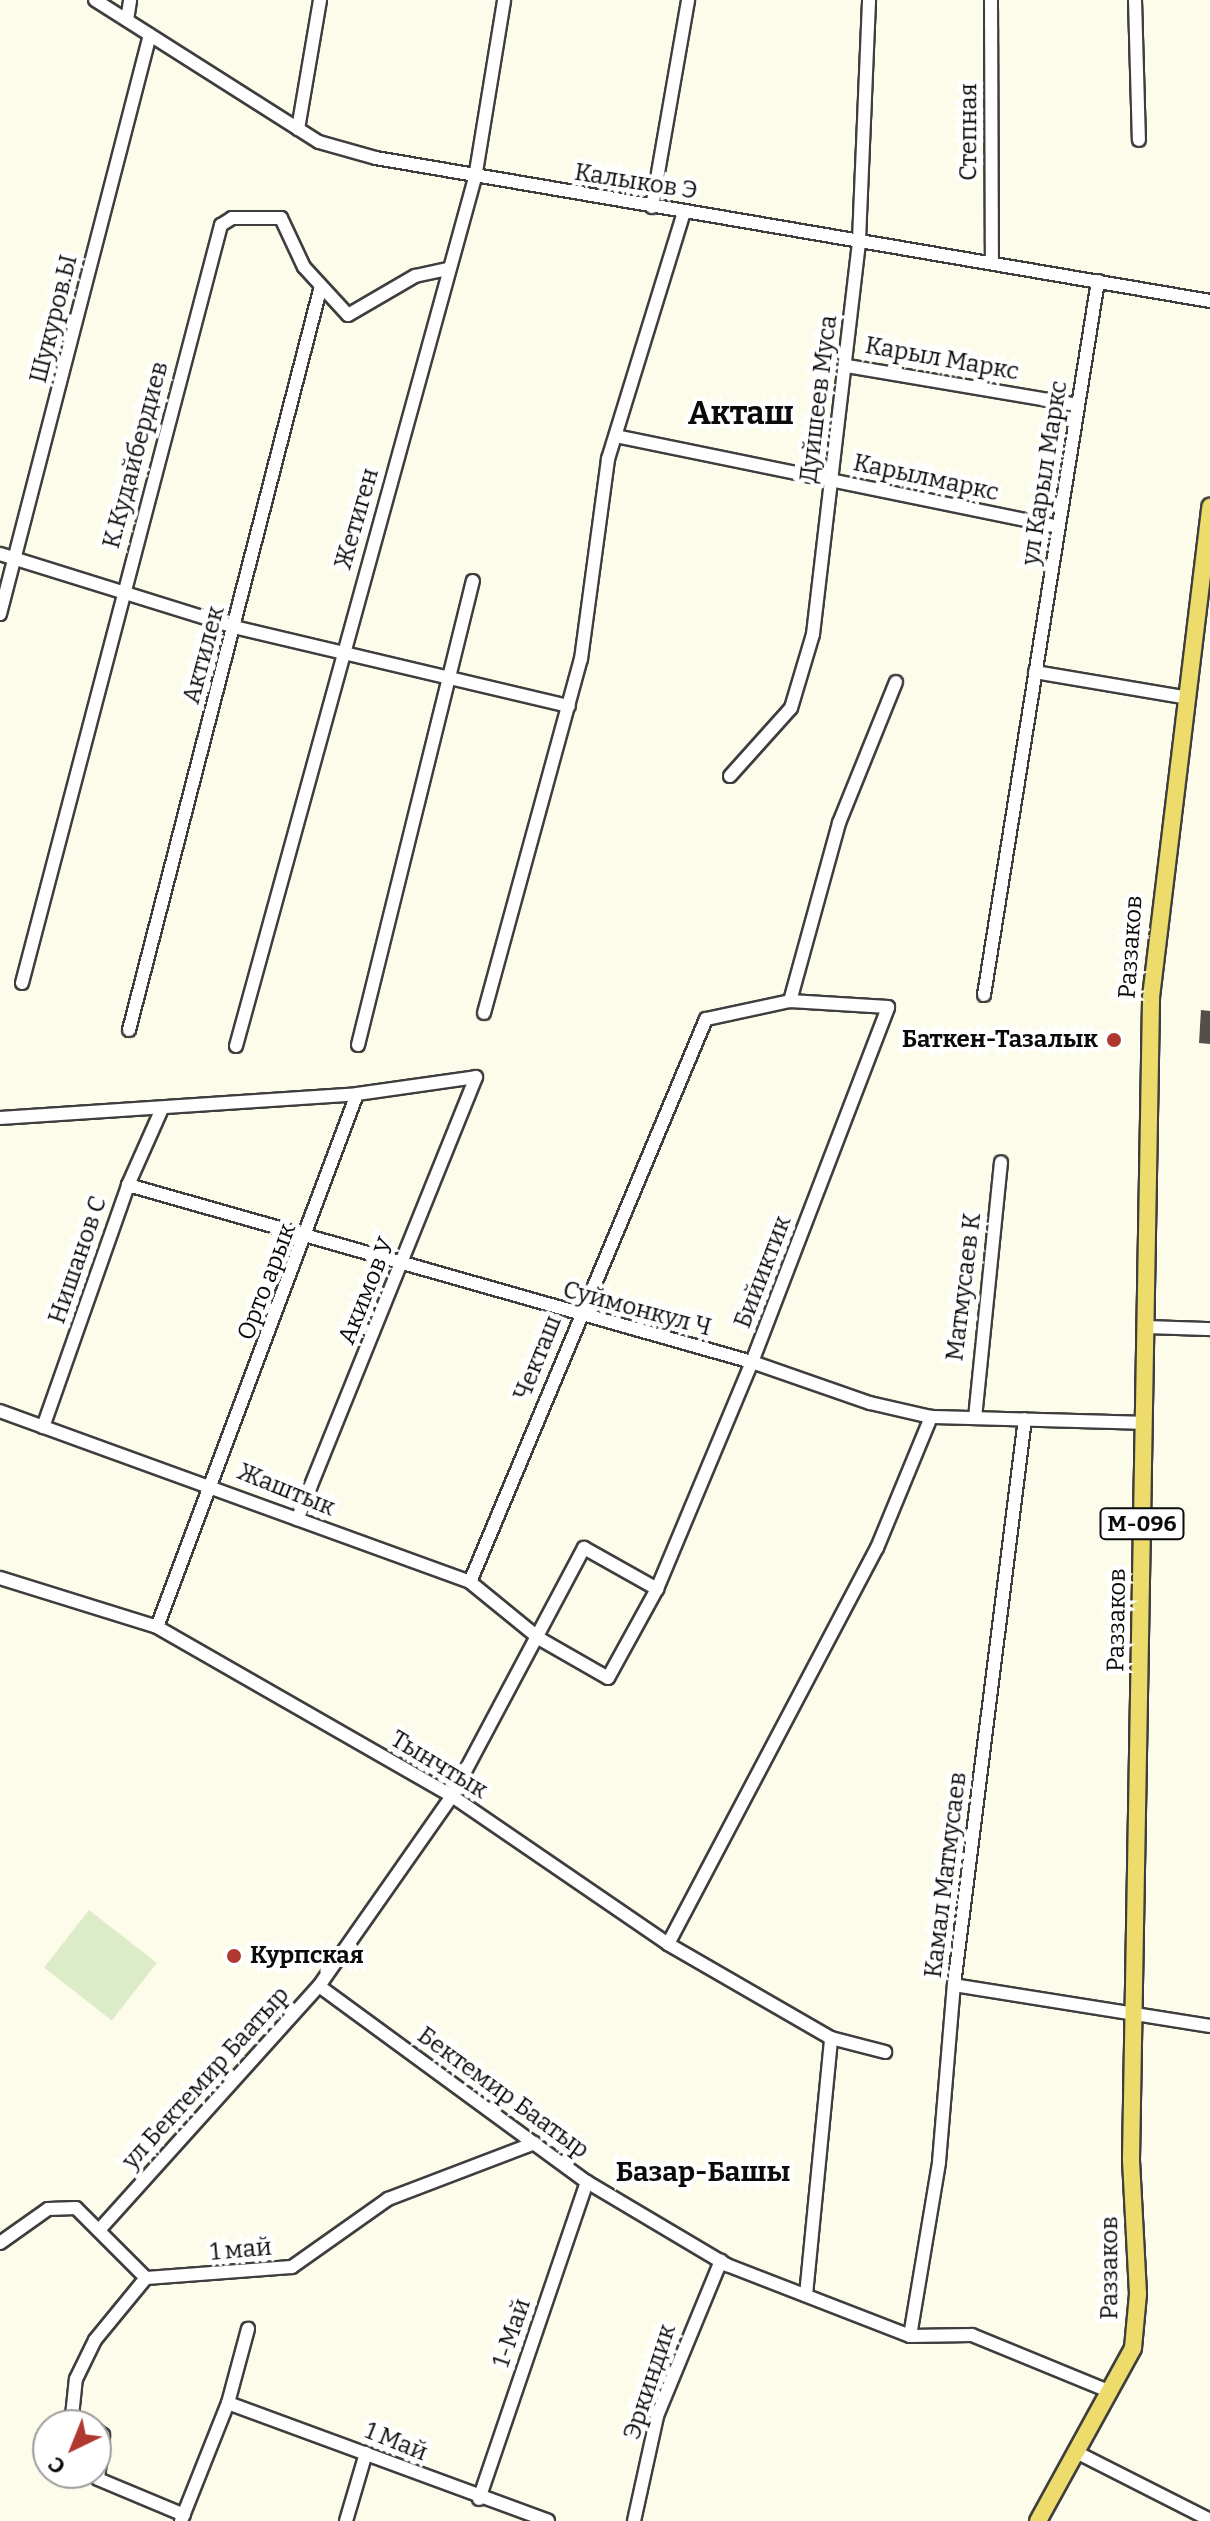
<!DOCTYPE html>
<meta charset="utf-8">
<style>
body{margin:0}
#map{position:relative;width:1210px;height:2521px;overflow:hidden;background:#fdfceb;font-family:Bitter,serif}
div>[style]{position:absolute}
.pitch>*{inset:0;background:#dcecc9;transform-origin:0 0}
.building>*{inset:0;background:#534e49}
.roads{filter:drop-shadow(2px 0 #3e3e3e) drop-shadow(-2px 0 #3e3e3e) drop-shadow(0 2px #3e3e3e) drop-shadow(0 -2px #3e3e3e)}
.minor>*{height:12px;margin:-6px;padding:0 6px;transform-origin:6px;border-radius:6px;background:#fff}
.major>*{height:16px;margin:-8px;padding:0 8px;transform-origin:8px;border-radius:8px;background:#eddc6c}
.dots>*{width:22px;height:22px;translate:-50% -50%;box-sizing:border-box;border:4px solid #fff;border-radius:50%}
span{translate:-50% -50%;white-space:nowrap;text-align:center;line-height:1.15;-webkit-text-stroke:8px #fff;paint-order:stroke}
.shield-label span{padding:2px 6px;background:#fff;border:2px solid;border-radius:6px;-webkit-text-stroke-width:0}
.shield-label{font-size:22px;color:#0b0b0b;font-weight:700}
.street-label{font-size:24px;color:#0b0b0b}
.poi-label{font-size:24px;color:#0b0b0b;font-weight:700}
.right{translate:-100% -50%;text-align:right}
.left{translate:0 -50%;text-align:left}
.quarter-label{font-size:28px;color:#0b0b0b;font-weight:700}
.district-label{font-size:32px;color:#0b0b0b;font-weight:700}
.north{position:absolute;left:32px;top:2409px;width:80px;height:80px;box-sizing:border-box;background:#fff;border:2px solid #9d9d9d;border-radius:50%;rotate:223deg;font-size:22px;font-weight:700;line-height:32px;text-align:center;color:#0b0b0b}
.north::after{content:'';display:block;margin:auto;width:28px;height:36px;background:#af3830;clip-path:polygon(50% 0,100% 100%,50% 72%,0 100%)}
</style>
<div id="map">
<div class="pitch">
<i style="left:89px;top:1910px;width:86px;height:73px;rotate:38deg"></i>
</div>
<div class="building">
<i style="clip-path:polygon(1201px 1010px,1210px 1011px,1210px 1044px,1199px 1043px)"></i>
</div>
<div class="roads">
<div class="minor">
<i style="left:95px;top:0;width:265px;rotate:32.4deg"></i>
<i style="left:319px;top:142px;width:59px;rotate:15.7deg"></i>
<i style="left:376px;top:158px;width:846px;rotate:9.73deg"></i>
<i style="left:991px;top:0;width:263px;rotate:89.8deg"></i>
<i style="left:1135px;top:0;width:140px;rotate:88.4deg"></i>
<i style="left:127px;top:20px;width:20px;rotate:-81deg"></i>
<i style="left:298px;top:129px;width:131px;rotate:-80.3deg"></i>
<i style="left:652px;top:207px;width:210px;rotate:-80.1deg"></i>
<i style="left:847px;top:366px;width:234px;rotate:9.6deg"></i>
<i style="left:616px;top:436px;width:451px;rotate:11.6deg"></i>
<i style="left:0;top:554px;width:245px;rotate:17.3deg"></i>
<i style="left:234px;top:627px;width:344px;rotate:13.3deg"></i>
<i style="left:0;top:614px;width:598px;rotate:-75.48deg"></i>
<i style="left:1035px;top:672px;width:150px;rotate:9.6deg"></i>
<i style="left:730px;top:776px;width:91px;rotate:-48.1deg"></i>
<i style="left:791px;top:708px;width:77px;rotate:-73.4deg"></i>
<i style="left:813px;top:634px;width:397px;rotate:-83.3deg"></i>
<i style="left:859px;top:240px;width:240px;rotate:-87.6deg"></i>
<i style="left:22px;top:983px;width:784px;rotate:-75.29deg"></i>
<i style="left:221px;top:225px;width:13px;rotate:-32deg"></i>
<i style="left:232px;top:218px;width:49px"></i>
<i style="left:281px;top:218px;width:54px;rotate:64.9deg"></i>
<i style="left:304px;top:267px;width:65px;rotate:47.5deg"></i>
<i style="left:348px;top:315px;width:78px;rotate:-30.2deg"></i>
<i style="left:415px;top:276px;width:35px;rotate:-12deg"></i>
<i style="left:984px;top:995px;width:723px;rotate:-80.93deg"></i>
<i style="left:790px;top:1001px;width:185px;rotate:-74.6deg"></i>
<i style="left:839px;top:823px;width:152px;rotate:-68deg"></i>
<i style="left:484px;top:1013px;width:367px;rotate:-74.7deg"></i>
<i style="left:581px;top:659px;width:202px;rotate:-82.3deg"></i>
<i style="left:608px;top:459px;width:258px;rotate:-72.9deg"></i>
<i style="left:129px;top:1030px;width:764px;rotate:-75.53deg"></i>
<i style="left:358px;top:1045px;width:478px;rotate:-76.1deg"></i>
<i style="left:236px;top:1046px;width:900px;rotate:-74.61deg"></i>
<i style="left:475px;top:178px;width:180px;rotate:-80.7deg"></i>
<i style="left:0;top:1118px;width:358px;rotate:-3.8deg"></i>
<i style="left:357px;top:1094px;width:120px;rotate:-8.1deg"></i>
<i style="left:476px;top:1077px;width:477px;rotate:112deg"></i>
<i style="left:128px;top:1185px;width:649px;rotate:15.84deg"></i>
<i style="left:752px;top:1362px;width:125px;rotate:19.2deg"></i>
<i style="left:870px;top:1403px;width:63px;rotate:12.9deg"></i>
<i style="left:931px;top:1417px;width:212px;rotate:1.6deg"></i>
<i style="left:1145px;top:1327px;width:65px;rotate:1.8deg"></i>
<i style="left:0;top:1411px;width:500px;rotate:19.99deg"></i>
<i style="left:470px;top:1582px;width:90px;rotate:39.2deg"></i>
<i style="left:540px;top:1639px;width:78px;rotate:29.8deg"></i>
<i style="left:608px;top:1678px;width:102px;rotate:-61.2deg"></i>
<i style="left:657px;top:1589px;width:246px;rotate:-67.3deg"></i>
<i style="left:752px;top:1362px;width:380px;rotate:-69deg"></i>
<i style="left:888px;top:1007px;width:98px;rotate:-176.5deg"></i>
<i style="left:790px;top:1001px;width:86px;rotate:167.9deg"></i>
<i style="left:706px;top:1019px;width:610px;rotate:112.74deg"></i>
<i style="left:975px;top:1418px;width:257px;rotate:-84.2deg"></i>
<i style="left:43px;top:1427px;width:256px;rotate:-70.6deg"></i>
<i style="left:128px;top:1185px;width:81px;rotate:-66deg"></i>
<i style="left:0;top:1578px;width:164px;rotate:17.3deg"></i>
<i style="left:157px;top:1627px;width:340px;rotate:29.8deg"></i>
<i style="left:452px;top:1796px;width:262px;rotate:34.4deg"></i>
<i style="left:668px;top:1944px;width:188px;rotate:30deg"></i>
<i style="left:831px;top:2038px;width:56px;rotate:14.5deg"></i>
<i style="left:157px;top:1627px;width:569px;rotate:-69.43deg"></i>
<i style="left:668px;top:1944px;width:448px;rotate:-62.2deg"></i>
<i style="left:877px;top:1548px;width:142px;rotate:-67.6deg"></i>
<i style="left:954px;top:1985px;width:259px;rotate:9.1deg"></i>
<i style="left:319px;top:1986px;width:332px;rotate:36.2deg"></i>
<i style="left:587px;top:2182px;width:163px;rotate:30.7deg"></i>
<i style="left:727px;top:2265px;width:196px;rotate:21.2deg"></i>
<i style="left:910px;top:2336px;width:62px;rotate:-0.9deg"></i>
<i style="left:972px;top:2335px;width:150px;rotate:22.3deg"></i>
<i style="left:100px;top:2229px;width:327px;rotate:-48deg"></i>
<i style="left:319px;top:1986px;width:232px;rotate:-55deg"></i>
<i style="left:452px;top:1796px;width:281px;rotate:-62deg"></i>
<i style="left:584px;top:1548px;width:84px;rotate:29.3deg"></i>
<i style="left:0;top:2243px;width:59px;rotate:-35.3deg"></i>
<i style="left:48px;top:2209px;width:28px;rotate:-2deg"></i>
<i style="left:76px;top:2208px;width:99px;rotate:45deg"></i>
<i style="left:806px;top:2295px;width:258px;rotate:-84.4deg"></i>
<i style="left:910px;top:2336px;width:176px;rotate:-80.5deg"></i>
<i style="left:939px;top:2162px;width:178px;rotate:-85.2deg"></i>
<i style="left:954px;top:1985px;width:570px;rotate:-82.85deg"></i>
<i style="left:228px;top:2403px;width:341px;rotate:20.2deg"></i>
<i style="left:87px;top:2425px;width:17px;rotate:-149deg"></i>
<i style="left:72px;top:2416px;width:37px;rotate:-84deg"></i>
<i style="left:76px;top:2379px;width:43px;rotate:-64deg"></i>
<i style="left:95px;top:2340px;width:80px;rotate:-50.6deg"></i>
<i style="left:146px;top:2278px;width:146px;rotate:-4.3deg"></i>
<i style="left:292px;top:2267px;width:118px;rotate:-35.3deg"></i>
<i style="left:388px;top:2199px;width:157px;rotate:-20.9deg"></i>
<i style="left:96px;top:2430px;width:9px;rotate:36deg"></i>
<i style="left:103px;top:2435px;width:44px;rotate:96.5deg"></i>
<i style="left:98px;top:2479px;width:93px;rotate:22.7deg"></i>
<i style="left:1078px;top:2453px;width:148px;rotate:26.9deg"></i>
<i style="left:479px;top:2499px;width:335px;rotate:-71.2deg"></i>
<i style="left:181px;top:2521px;width:127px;rotate:-68.3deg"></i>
<i style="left:228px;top:2403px;width:77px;rotate:-74.9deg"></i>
<i style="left:346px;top:2521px;width:71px;rotate:-73.6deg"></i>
<i style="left:634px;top:2521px;width:107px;rotate:-77.6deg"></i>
<i style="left:657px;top:2416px;width:168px;rotate:-67.6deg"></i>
</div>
<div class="major">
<i style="left:1038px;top:2521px;width:197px;rotate:-61.2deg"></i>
<i style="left:1133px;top:2348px;width:54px;rotate:-84.7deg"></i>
<i style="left:1138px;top:2294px;width:135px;rotate:-93deg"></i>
<i style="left:1131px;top:2159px;width:1162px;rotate:-89.01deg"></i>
<i style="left:1151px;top:997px;width:494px;rotate:-83.1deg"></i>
</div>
</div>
<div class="dots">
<i style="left:1114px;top:1040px;background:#af3830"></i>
<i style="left:234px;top:1956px;background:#af3830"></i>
</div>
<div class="shield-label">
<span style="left:1142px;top:1524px">М-096</span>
</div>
<div class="street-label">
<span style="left:969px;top:132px;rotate:-90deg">Степная</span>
<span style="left:636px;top:182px;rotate:9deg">Калыков Э</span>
<span style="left:54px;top:319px;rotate:-76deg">Шукуров.Ы</span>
<span style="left:942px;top:359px;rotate:10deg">Карыл Маркс</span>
<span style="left:819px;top:399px;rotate:-83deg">Дуйшеев Муса</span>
<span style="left:136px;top:455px;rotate:-75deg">К.Кудайбердиев</span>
<span style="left:1045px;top:473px;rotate:-81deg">ул Карыл Маркс</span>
<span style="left:926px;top:478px;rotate:12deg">Карылмаркс</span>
<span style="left:357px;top:519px;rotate:-74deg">Жетиген</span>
<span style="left:204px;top:655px;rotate:-75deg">Актилек</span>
<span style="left:1131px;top:947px;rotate:-86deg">Раззаков</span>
<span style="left:78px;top:1260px;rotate:-71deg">Нишанов С</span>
<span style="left:763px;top:1272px;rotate:-69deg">Бийиктик</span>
<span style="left:267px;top:1282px;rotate:-69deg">Орто арык</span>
<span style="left:964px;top:1287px;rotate:-83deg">Матмусаев К</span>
<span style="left:367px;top:1291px;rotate:-68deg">Акимов У</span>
<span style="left:637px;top:1309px;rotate:15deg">Суймонкул Ч</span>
<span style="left:538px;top:1358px;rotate:-68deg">Чекташ</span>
<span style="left:286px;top:1490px;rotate:22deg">Жаштык</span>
<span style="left:1117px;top:1620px;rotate:-89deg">Раззаков</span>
<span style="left:439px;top:1765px;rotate:31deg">Тынчтык</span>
<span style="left:946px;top:1875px;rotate:-83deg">Камал Матмусаев</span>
<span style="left:206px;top:2078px;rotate:-48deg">ул Бектемир Баатыр</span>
<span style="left:503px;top:2093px;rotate:36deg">Бектемир Баатыр</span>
<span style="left:241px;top:2250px;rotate:-5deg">1 май</span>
<span style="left:1110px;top:2268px;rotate:-90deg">Раззаков</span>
<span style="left:512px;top:2333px;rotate:-71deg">1-Май</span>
<span style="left:650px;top:2382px;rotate:-72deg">Эркиндик</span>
<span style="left:396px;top:2442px;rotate:22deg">1 Май</span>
</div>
<div class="poi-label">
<span class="right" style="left:1098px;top:1040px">Баткен-Тазалык</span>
<span class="left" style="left:250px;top:1956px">Курпская</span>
</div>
<div class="quarter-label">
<span style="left:703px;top:2172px">Базар-Башы</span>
</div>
<div class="district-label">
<span style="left:741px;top:413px">Акташ</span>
</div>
<div class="north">С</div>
</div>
